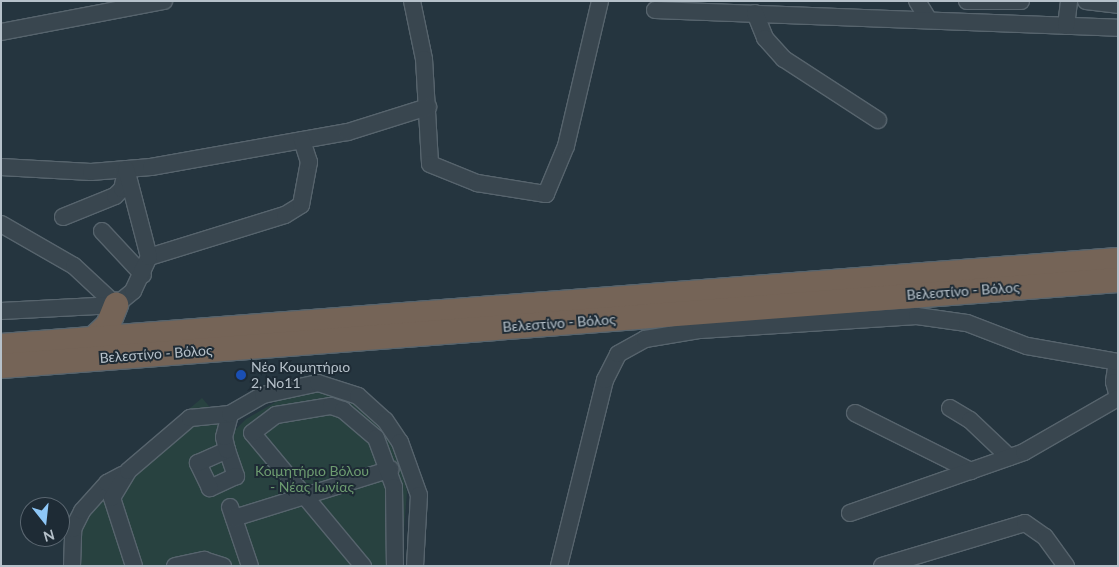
<!DOCTYPE html>
<meta charset="utf-8">
<style>
body{margin:0}
#map{position:relative;width:1119px;height:567px;overflow:hidden;background:#25353f;font-family:Lato,sans-serif}
div>[style]{position:absolute}
.green>*{inset:0;background:#284240}
.roads{filter:drop-shadow(1px 0 #57646d) drop-shadow(-1px 0 #57646d) drop-shadow(0 1px #57646d) drop-shadow(0 -1px #57646d)}
.minor>*{height:16px;margin:-8px;padding:0 8px;transform-origin:8px;border-radius:8px;background:#39464f}
.highway>*{height:24px;margin:-12px;padding:0 12px;transform-origin:12px;border-radius:12px;background:#756457}
.dots>*{width:14px;height:14px;translate:-50% -50%;box-sizing:border-box;border:2px solid #1e2b35;border-radius:50%}
span{translate:-50% -50%;white-space:nowrap;text-align:center;line-height:1.15;-webkit-text-stroke:4px #1e2b35;paint-order:stroke}
.street-label{font-size:14px;color:#b6c1ca}
.poi-label{font-size:14px;color:#b6c1ca}
.left{translate:0 -50%;text-align:left}
.park-label{font-size:14px;color:#6d9b70}
.frame{position:absolute;inset:0;border:2px solid #b6c1ca;pointer-events:none}
.north{position:absolute;left:20px;top:497px;width:50px;height:50px;box-sizing:border-box;background:#1e2b35;border:1px solid #5b6771;border-radius:50%;rotate:164deg;font-size:14px;font-weight:700;line-height:20px;text-align:center;color:#b6c1ca}
.north::after{content:'';display:block;margin:auto;width:18px;height:22px;background:#8ec7f7;clip-path:polygon(50% 0,100% 100%,50% 72%,0 100%)}
</style>
<div id="map">
<div class="green">
<i style="clip-path:polygon(335px 391px,360px 404px,395px 440px,407px 492px,401px 566px,67px 566px,83px 499px,202px 398px,232px 433px,246px 419px,291px 393px)"></i>
</div>
<div class="roads">
<div class="minor">
<i style="left:412px;top:1px;width:59px;rotate:78.3deg"></i>
<i style="left:424px;top:59px;width:105px;rotate:86.7deg"></i>
<i style="left:430px;top:164px;width:51px;rotate:22deg"></i>
<i style="left:477px;top:183px;width:70px;rotate:9.1deg"></i>
<i style="left:546px;top:194px;width:52px;rotate:-67.4deg"></i>
<i style="left:566px;top:146px;width:149px;rotate:-76.8deg"></i>
<i style="left:917px;top:1px;width:22px;rotate:58deg"></i>
<i style="left:967px;top:1px;width:54px"></i>
<i style="left:1086px;top:1px;width:32px;rotate:7deg"></i>
<i style="left:655px;top:10px;width:463px;rotate:2.2deg"></i>
<i style="left:755px;top:13px;width:27px;rotate:68deg"></i>
<i style="left:765px;top:38px;width:28px;rotate:48deg"></i>
<i style="left:784px;top:59px;width:112px;rotate:33deg"></i>
<i style="left:1066px;top:26px;width:25px;rotate:-83deg"></i>
<i style="left:1px;top:32px;width:166px;rotate:-10.8deg"></i>
<i style="left:1px;top:167px;width:90px;rotate:3.2deg"></i>
<i style="left:91px;top:172px;width:60px;rotate:-4.8deg"></i>
<i style="left:151px;top:167px;width:200px;rotate:-10.1deg"></i>
<i style="left:348px;top:132px;width:84px;rotate:-17.4deg"></i>
<i style="left:63px;top:217px;width:56px;rotate:-22deg"></i>
<i style="left:115px;top:196px;width:10px;rotate:-45deg"></i>
<i style="left:122px;top:189px;width:18px;rotate:-77deg"></i>
<i style="left:1px;top:224px;width:84px;rotate:29.9deg"></i>
<i style="left:74px;top:266px;width:57px;rotate:42.9deg"></i>
<i style="left:102px;top:231px;width:60px;rotate:47deg"></i>
<i style="left:149px;top:257px;width:142px;rotate:-17.2deg"></i>
<i style="left:285px;top:215px;width:19px;rotate:-32deg"></i>
<i style="left:301px;top:205px;width:44px;rotate:-79.5deg"></i>
<i style="left:309px;top:162px;width:23px;rotate:-108deg"></i>
<i style="left:1px;top:311px;width:115px;rotate:-3deg"></i>
<i style="left:116px;top:305px;width:22px;rotate:-39deg"></i>
<i style="left:133px;top:291px;width:38px;rotate:-65deg"></i>
<i style="left:149px;top:257px;width:91px;rotate:-104.6deg"></i>
<i style="left:1117px;top:362px;width:20px;rotate:99deg"></i>
<i style="left:1114px;top:382px;width:16px;rotate:75deg"></i>
<i style="left:950px;top:408px;width:23px;rotate:31deg"></i>
<i style="left:970px;top:420px;width:54px;rotate:43.5deg"></i>
<i style="left:855px;top:413px;width:130px;rotate:26.6deg"></i>
<i style="left:227px;top:450px;width:28px;rotate:71deg"></i>
<i style="left:236px;top:476px;width:29px;rotate:155deg"></i>
<i style="left:210px;top:488px;width:28px;rotate:-116deg"></i>
<i style="left:198px;top:463px;width:32px;rotate:-24deg"></i>
<i style="left:227px;top:450px;width:13px;rotate:-103deg"></i>
<i style="left:224px;top:437px;width:24px;rotate:-75deg"></i>
<i style="left:230px;top:507px;width:62px;rotate:71.3deg"></i>
<i style="left:850px;top:513px;width:184px;rotate:-19.3deg"></i>
<i style="left:1024px;top:452px;width:108px;rotate:-29.9deg"></i>
<i style="left:234px;top:518px;width:164px;rotate:-17.3deg"></i>
<i style="left:72px;top:566px;width:37px;rotate:-88deg"></i>
<i style="left:73px;top:529px;width:20px;rotate:-63deg"></i>
<i style="left:82px;top:511px;width:38px;rotate:-48deg"></i>
<i style="left:107px;top:483px;width:17px;rotate:-28deg"></i>
<i style="left:134px;top:566px;width:71px;rotate:-107.9deg"></i>
<i style="left:112px;top:498px;width:31px;rotate:-59deg"></i>
<i style="left:128px;top:471px;width:82px;rotate:-40.5deg"></i>
<i style="left:190px;top:418px;width:40px;rotate:-5.7deg"></i>
<i style="left:230px;top:414px;width:38px;rotate:-30deg"></i>
<i style="left:263px;top:395px;width:56px;rotate:-12.3deg"></i>
<i style="left:318px;top:383px;width:42px;rotate:18deg"></i>
<i style="left:358px;top:396px;width:36px;rotate:42deg"></i>
<i style="left:385px;top:420px;width:27px;rotate:56deg"></i>
<i style="left:400px;top:442px;width:56px;rotate:70.3deg"></i>
<i style="left:419px;top:495px;width:71px;rotate:93.2deg"></i>
<i style="left:175px;top:566px;width:30px;rotate:-12deg"></i>
<i style="left:204px;top:560px;width:20px;rotate:18deg"></i>
<i style="left:363px;top:566px;width:173px;rotate:-129.8deg"></i>
<i style="left:252px;top:433px;width:30px;rotate:-37deg"></i>
<i style="left:276px;top:415px;width:56px;rotate:-9.3deg"></i>
<i style="left:331px;top:406px;width:13px;rotate:18deg"></i>
<i style="left:343px;top:410px;width:43px;rotate:40.3deg"></i>
<i style="left:376px;top:438px;width:52px;rotate:69.8deg"></i>
<i style="left:394px;top:487px;width:79px;rotate:89.3deg"></i>
<i style="left:559px;top:566px;width:192px;rotate:-76.1deg"></i>
<i style="left:605px;top:380px;width:29px;rotate:-63deg"></i>
<i style="left:618px;top:354px;width:31px;rotate:-29deg"></i>
<i style="left:645px;top:339px;width:56px;rotate:-9.3deg"></i>
<i style="left:700px;top:330px;width:217px;rotate:-3.7deg"></i>
<i style="left:917px;top:316px;width:50px;rotate:8deg"></i>
<i style="left:967px;top:323px;width:64px;rotate:21deg"></i>
<i style="left:1027px;top:346px;width:92px;rotate:10deg"></i>
<i style="left:882px;top:566px;width:149px;rotate:-16.7deg"></i>
<i style="left:1025px;top:523px;width:24px;rotate:35deg"></i>
<i style="left:1045px;top:537px;width:36px;rotate:54deg"></i>
</div>
<div class="highway">
<i style="left:93px;top:339px;width:21px;rotate:-43deg"></i>
<i style="left:108px;top:325px;width:22px;rotate:-68deg"></i>
<i style="left:1px;top:346px;width:1120px;rotate:-4.4deg"></i>
<i style="left:1px;top:366px;width:1120px;rotate:-4.4deg"></i>
</div>
</div>
<div class="dots">
<i style="left:241px;top:375px;background:#1a4fb4"></i>
</div>
<div class="street-label">
<span style="left:963px;top:291px;rotate:-4deg">Βελεστίνο - Βόλος</span>
<span style="left:559px;top:323px;rotate:-4deg">Βελεστίνο - Βόλος</span>
<span style="left:156px;top:354px;rotate:-4deg">Βελεστίνο - Βόλος</span>
</div>
<div class="poi-label">
<span class="left" style="left:251px;top:375px">Νέο Κοιμητήριο<br>2, Νο11</span>
</div>
<div class="park-label">
<span style="left:312px;top:479px">Κοιμητήριο Βόλου<br>- Νέας Ιωνίας</span>
</div>
<div class="frame"></div>
<div class="north">N</div>
</div>
